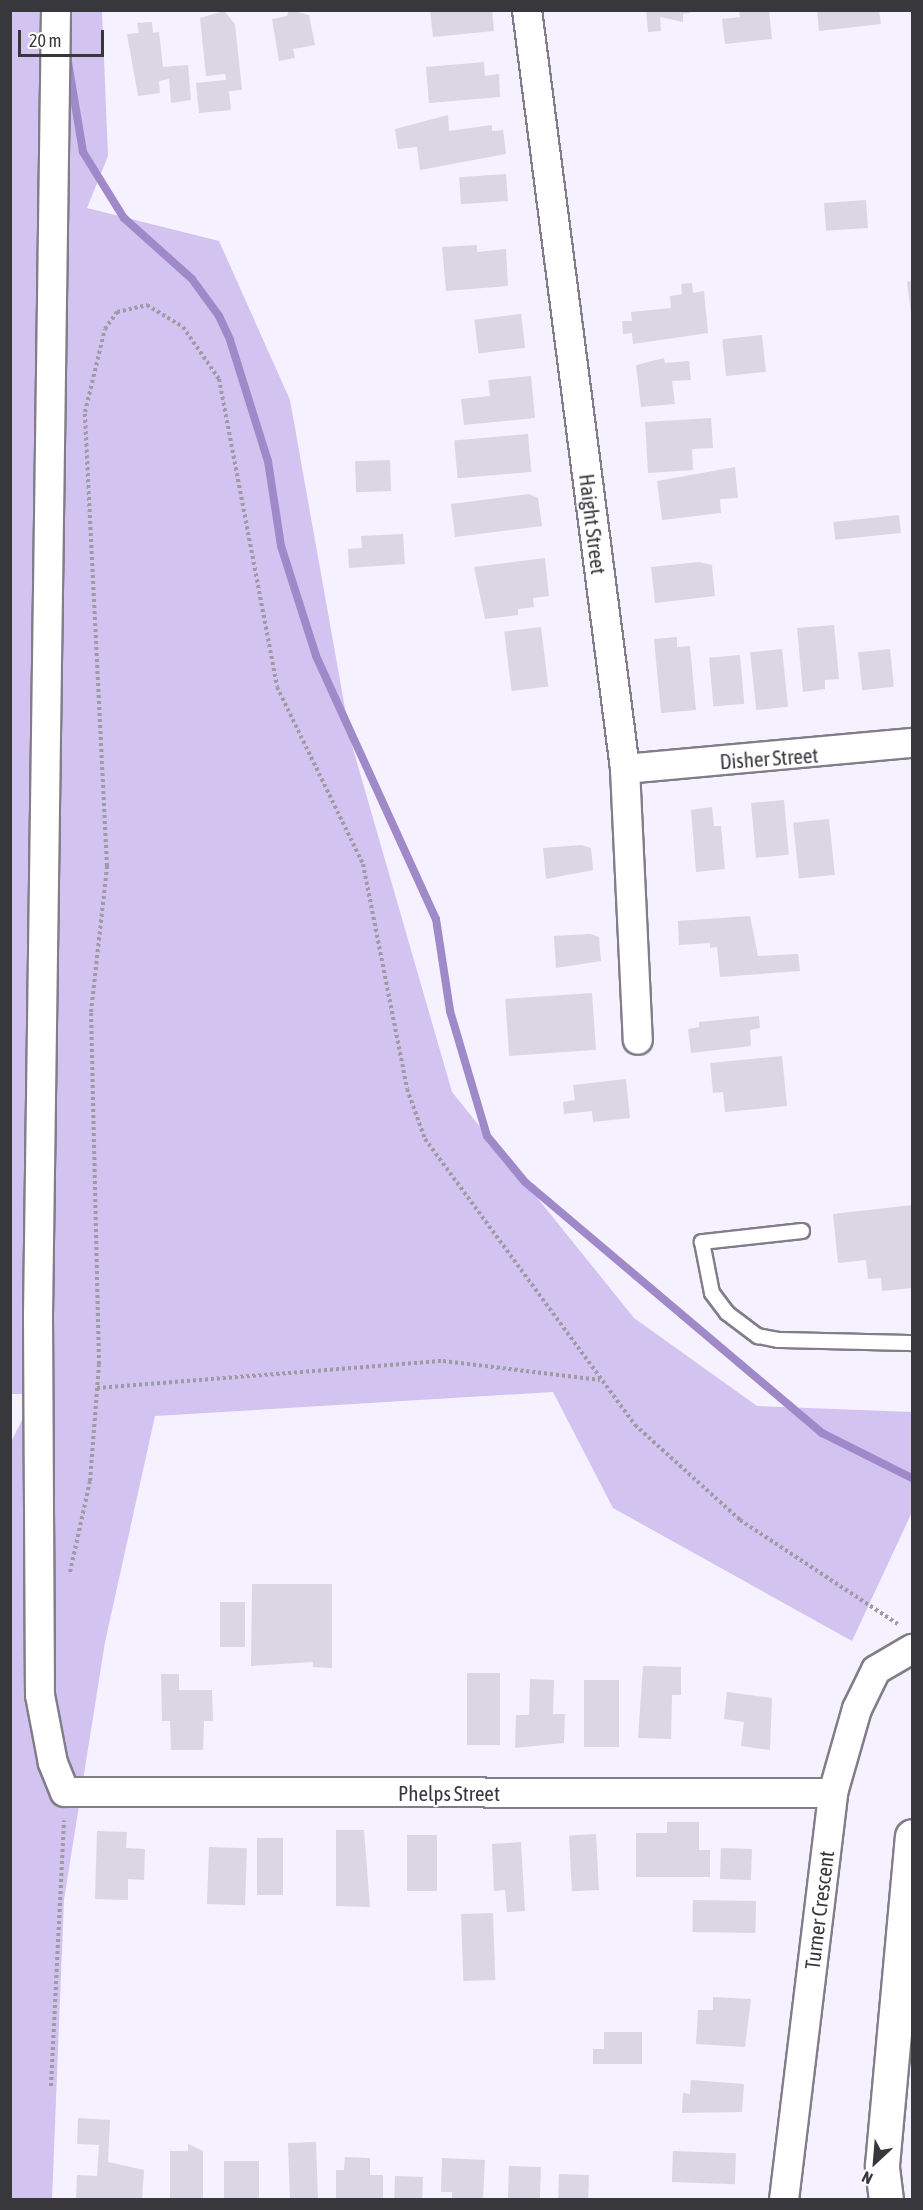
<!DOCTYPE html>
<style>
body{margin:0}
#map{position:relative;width:923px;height:2210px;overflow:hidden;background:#f5f1fe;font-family:"Asap Condensed",sans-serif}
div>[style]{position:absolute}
.green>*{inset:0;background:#d2c3f1}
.stream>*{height:8px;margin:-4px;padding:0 4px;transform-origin:4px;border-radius:4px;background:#9f89c8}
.building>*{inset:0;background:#dad6e3;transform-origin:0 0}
.path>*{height:4px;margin-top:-2px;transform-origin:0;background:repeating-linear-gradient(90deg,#9d9ba4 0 3px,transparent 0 6px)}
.roads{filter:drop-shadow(2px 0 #817d89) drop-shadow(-2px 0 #817d89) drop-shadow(0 2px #817d89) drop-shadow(0 -2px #817d89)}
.lane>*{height:14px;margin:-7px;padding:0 7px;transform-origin:7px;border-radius:7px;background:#fff}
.street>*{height:28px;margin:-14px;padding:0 14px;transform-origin:14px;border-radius:14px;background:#fff}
.secondary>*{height:33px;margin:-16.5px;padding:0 16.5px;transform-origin:16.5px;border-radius:16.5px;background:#fff}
span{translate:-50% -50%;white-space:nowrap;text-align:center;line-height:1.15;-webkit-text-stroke:4.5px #fff;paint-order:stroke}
.street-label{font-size:21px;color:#38373c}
.frame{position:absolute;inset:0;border:12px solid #38373c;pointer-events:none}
.north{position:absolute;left:845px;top:2132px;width:60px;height:60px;-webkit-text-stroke:4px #fff;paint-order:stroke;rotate:206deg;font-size:16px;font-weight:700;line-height:24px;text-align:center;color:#38373c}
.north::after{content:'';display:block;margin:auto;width:21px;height:27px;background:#38373c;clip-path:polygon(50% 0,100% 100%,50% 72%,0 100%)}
.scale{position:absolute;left:18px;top:30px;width:86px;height:27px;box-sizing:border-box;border:3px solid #38373c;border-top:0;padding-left:8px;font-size:18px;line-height:21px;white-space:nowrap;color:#38373c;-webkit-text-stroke:4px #fff;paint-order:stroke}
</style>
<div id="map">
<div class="green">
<i style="clip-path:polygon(11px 11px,102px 11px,108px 156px,87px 208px,219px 241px,290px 400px,351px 742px,452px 1092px,634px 1318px,757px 1406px,912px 1412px,912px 1512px,852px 1641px,613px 1508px,553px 1392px,155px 1416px,105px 1642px,64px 1900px,52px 2199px,11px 2199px,10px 1444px,35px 1394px,10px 1394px)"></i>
</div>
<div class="stream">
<i style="left:68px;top:62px;width:91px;rotate:80.5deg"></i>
<i style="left:83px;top:152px;width:78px;rotate:58.2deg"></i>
<i style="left:124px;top:218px;width:91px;rotate:41.9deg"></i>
<i style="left:192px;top:279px;width:46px;rotate:53.9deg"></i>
<i style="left:219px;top:316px;width:26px;rotate:65deg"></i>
<i style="left:230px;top:340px;width:127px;rotate:72.6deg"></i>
<i style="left:268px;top:461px;width:86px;rotate:81.3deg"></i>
<i style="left:281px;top:546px;width:115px;rotate:72.3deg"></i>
<i style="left:316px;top:656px;width:289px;rotate:65.5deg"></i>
<i style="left:436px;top:919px;width:93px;rotate:81.3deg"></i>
<i style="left:450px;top:1011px;width:130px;rotate:73.5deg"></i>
<i style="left:487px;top:1136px;width:60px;rotate:50.4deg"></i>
<i style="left:525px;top:1182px;width:389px;rotate:40.2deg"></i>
<i style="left:822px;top:1433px;width:101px;rotate:26.6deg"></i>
</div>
<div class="building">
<i style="clip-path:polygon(289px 10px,309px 15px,315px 45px,293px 49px,295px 58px,279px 61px,272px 19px,287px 16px)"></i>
<i style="clip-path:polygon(430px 10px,492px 10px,494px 31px,433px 37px)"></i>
<i style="clip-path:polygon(646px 10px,690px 10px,690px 13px,683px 14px,683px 22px,660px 17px,661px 31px,648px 32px)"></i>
<i style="clip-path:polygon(739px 10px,769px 10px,772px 39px,725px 44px,722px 19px,740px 17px)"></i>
<i style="clip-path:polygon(817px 10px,879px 10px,881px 24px,819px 31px)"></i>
<i style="clip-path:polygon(224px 11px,235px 24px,242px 90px,229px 91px,231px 110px,199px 113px,196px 83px,226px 80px,225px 74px,206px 76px,200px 18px)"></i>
<i style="clip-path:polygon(152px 22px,153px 33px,159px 32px,163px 67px,188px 65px,191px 100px,171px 103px,169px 79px,159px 81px,160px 93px,138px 96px,127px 34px,139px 33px,137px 23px)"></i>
<i style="clip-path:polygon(484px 62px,485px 76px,499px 74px,500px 97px,429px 103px,426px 67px)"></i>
<i style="clip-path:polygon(448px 115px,449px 131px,492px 125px,492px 131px,503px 130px,506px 154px,420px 170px,417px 147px,398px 149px,395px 129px)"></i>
<i style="left:506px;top:174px;width:27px;height:47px;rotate:86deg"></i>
<i style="left:866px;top:200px;width:28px;height:42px;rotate:86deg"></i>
<i style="clip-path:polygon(477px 245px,477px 252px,506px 249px,508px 286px,446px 291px,442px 247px)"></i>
<i style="clip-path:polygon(912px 281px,912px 313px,911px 313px,907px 282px)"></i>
<i style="clip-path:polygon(692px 283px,693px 293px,704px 291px,708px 333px,633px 344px,632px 333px,623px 334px,622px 321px,632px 321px,631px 312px,671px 308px,670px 296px,682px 294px,681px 284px)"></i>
<i style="left:521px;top:314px;width:34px;height:47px;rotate:83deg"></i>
<i style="left:762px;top:335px;width:37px;height:40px;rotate:84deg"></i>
<i style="clip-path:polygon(664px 358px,665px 363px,689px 361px,691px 380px,672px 381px,675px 404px,641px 407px,636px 365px)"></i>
<i style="clip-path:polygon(531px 376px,535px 418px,464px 425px,461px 399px,490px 396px,488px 380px)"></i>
<i style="clip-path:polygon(711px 418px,713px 448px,692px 449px,693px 470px,648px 473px,645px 422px)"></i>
<i style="left:528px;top:434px;width:38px;height:74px;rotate:85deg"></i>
<i style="left:390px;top:460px;width:31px;height:35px;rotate:88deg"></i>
<i style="clip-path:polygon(735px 467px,738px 498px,720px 499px,721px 513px,662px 520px,657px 481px)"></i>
<i style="clip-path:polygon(529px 494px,538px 498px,542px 526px,455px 537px,451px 504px)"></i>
<i style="left:899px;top:515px;width:18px;height:66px;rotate:84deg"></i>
<i style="clip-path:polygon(403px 534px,405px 564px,349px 568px,348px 549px,362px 548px,361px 536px)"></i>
<i style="clip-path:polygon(545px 558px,549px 596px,533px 598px,534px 607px,518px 609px,518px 615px,485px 619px,474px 567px)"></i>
<i style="clip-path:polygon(699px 562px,712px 565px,715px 596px,655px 603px,651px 567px)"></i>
<i style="clip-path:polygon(834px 625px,839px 679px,825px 680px,825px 689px,803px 692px,797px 628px)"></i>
<i style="left:541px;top:627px;width:60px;height:37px;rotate:83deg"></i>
<i style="clip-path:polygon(677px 637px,677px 647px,690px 646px,696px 710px,661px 713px,654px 639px)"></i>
<i style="left:782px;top:649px;width:58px;height:32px;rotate:84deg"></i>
<i style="left:890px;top:649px;width:38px;height:32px;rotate:84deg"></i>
<i style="left:740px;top:655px;width:49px;height:31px;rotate:85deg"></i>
<i style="left:784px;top:800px;width:55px;height:33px;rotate:85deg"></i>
<i style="clip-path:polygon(712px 807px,714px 826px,721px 826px,725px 869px,696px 872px,691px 810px)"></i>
<i style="left:829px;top:819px;width:56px;height:36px;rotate:84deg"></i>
<i style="clip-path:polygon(581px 845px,591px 848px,593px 870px,546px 879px,543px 848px)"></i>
<i style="clip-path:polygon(750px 916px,758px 956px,798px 954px,800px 971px,720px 977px,717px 947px,710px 948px,710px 943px,679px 945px,678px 921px)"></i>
<i style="clip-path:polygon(590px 934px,599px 937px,601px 961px,556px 968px,554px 936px)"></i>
<i style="left:592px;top:993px;width:57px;height:87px;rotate:86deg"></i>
<i style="clip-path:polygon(759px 1016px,760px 1028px,750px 1030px,751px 1046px,691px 1053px,688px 1029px,699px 1027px,699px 1022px)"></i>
<i style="clip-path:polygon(782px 1056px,787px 1106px,725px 1112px,723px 1092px,713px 1093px,710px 1063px)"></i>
<i style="clip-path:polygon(626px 1079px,630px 1118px,593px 1122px,592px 1111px,564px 1114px,563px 1102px,575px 1100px,573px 1085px)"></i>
<i style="clip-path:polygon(912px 1205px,912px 1288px,882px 1291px,881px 1278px,868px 1279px,866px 1260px,838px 1263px,833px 1214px)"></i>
<i style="clip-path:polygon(252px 1584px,332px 1584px,332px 1668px,313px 1667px,313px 1662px,251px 1666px)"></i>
<i style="left:220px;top:1602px;width:25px;height:45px"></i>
<i style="clip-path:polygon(643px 1666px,681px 1667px,681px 1695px,672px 1695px,671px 1739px,638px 1738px)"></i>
<i style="left:467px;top:1673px;width:33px;height:72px"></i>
<i style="clip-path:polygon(161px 1674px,179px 1674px,179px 1690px,212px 1690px,213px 1721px,204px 1721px,203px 1750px,171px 1750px,170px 1721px,162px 1721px)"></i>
<i style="clip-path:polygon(530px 1679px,554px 1680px,553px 1714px,565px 1714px,564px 1743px,515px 1748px,516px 1715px,529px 1715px)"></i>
<i style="left:584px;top:1680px;width:35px;height:67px"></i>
<i style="clip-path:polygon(727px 1692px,772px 1698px,770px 1750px,741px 1746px,744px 1722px,724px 1719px)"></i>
<i style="clip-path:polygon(667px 1822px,699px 1822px,699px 1850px,710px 1850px,710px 1877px,636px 1877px,636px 1833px,667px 1833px)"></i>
<i style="clip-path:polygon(336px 1830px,364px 1830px,370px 1907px,336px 1906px)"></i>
<i style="clip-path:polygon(97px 1831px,127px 1832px,126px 1848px,145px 1849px,144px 1880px,128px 1879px,128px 1900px,95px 1899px)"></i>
<i style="left:596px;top:1834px;width:56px;height:27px;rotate:87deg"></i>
<i style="left:407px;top:1835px;width:30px;height:56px"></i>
<i style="left:257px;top:1838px;width:26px;height:57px"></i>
<i style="clip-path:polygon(521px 1842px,525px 1911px,507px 1912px,505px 1890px,494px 1891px,492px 1844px)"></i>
<i style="left:209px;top:1847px;width:38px;height:57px;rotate:2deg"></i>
<i style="left:721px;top:1848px;width:31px;height:31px;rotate:2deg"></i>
<i style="left:693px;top:1900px;width:63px;height:32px;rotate:1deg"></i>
<i style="left:493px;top:1913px;width:67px;height:32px;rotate:88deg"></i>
<i style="clip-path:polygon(713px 1997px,751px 1999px,745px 2047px,696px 2044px,698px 2010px,713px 2010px)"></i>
<i style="clip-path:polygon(604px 2032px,642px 2032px,642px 2064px,593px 2064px,593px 2049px,604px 2049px)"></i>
<i style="clip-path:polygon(691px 2080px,744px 2084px,742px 2112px,682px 2113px,683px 2093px,690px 2094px)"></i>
<i style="clip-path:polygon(78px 2118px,110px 2120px,108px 2162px,144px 2170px,142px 2200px,76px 2200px,77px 2175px,97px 2176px,99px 2145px,77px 2144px)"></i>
<i style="left:316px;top:2142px;width:58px;height:28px;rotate:88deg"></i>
<i style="clip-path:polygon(188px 2144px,203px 2151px,203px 2200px,170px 2200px,170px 2151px,188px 2151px)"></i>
<i style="left:673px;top:2151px;width:63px;height:31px;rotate:2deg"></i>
<i style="clip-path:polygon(345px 2157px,370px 2158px,370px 2175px,383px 2175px,383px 2200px,336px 2200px,336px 2170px,344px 2170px)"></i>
<i style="clip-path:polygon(442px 2158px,485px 2160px,483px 2200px,452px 2200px,452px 2192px,441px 2192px)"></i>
<i style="left:224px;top:2161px;width:35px;height:39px"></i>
<i style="left:509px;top:2166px;width:32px;height:34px;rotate:2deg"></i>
<i style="left:559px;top:2174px;width:30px;height:26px;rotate:2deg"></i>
<i style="left:395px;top:2176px;width:28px;height:24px;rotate:2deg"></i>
</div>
<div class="path">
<i style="left:97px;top:1388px;width:347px;rotate:-4.5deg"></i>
<i style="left:443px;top:1361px;width:158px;rotate:6.9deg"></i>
<i style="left:70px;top:1572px;width:93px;rotate:-77.6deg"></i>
<i style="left:90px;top:1481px;width:117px;rotate:-85.6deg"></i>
<i style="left:99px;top:1364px;width:352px;rotate:-91.3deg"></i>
<i style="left:91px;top:1012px;width:147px;rotate:-83.7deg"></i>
<i style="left:107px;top:866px;width:455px;rotate:-92.8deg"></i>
<i style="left:85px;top:412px;width:85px;rotate:-76.5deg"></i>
<i style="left:105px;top:329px;width:21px;rotate:-55deg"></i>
<i style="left:117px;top:312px;width:31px;rotate:-13deg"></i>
<i style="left:147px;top:305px;width:42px;rotate:31.4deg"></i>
<i style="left:183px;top:327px;width:63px;rotate:55.3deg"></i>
<i style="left:219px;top:379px;width:313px;rotate:79.3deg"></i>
<i style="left:277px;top:687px;width:197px;rotate:64.1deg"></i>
<i style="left:363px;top:864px;width:229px;rotate:78.9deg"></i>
<i style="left:407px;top:1089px;width:53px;rotate:70.2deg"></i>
<i style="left:425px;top:1139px;width:355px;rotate:53.7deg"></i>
<i style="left:635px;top:1425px;width:142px;rotate:42.1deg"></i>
<i style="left:740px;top:1520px;width:189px;rotate:33.4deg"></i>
<i style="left:51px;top:2086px;width:266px;rotate:-87.2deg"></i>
</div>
<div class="roads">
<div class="lane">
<i style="left:802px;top:1231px;width:101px;rotate:173.7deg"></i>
<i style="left:702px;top:1242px;width:52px;rotate:78.9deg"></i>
<i style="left:712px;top:1293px;width:25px;rotate:53deg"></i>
<i style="left:727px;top:1313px;width:39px;rotate:37deg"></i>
<i style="left:758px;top:1336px;width:20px;rotate:11deg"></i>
<i style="left:778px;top:1340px;width:134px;rotate:1.3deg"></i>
</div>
<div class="street">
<i style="left:56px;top:10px;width:1306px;rotate:90.79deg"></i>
<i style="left:38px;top:1316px;width:379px;rotate:89.7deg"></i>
<i style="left:40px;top:1695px;width:69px;rotate:79.2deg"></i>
<i style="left:53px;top:1763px;width:31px;rotate:68deg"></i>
<i style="left:65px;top:1792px;width:768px;rotate:0.07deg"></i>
<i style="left:527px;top:10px;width:765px;rotate:82.64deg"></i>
<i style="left:625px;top:769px;width:271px;rotate:87.3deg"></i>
<i style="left:625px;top:769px;width:288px;rotate:-5.2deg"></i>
<i style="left:784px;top:2200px;width:410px;rotate:-83.1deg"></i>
<i style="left:833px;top:1793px;width:87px;rotate:-74.1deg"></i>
<i style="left:857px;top:1709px;width:43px;rotate:-64deg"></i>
<i style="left:876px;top:1670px;width:42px;rotate:-30.3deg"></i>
</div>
<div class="secondary">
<i style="left:886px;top:2200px;width:35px;rotate:-97deg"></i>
<i style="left:882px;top:2165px;width:330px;rotate:-84.8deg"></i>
</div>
</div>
<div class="street-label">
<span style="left:593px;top:524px;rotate:83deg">Haight Street</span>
<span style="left:769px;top:758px;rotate:-4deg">Disher Street</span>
<span style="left:449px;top:1793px">Phelps Street</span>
<span style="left:819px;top:1910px;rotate:-83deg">Turner Crescent</span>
</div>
<div class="frame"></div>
<div class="north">N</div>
<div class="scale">20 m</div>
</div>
